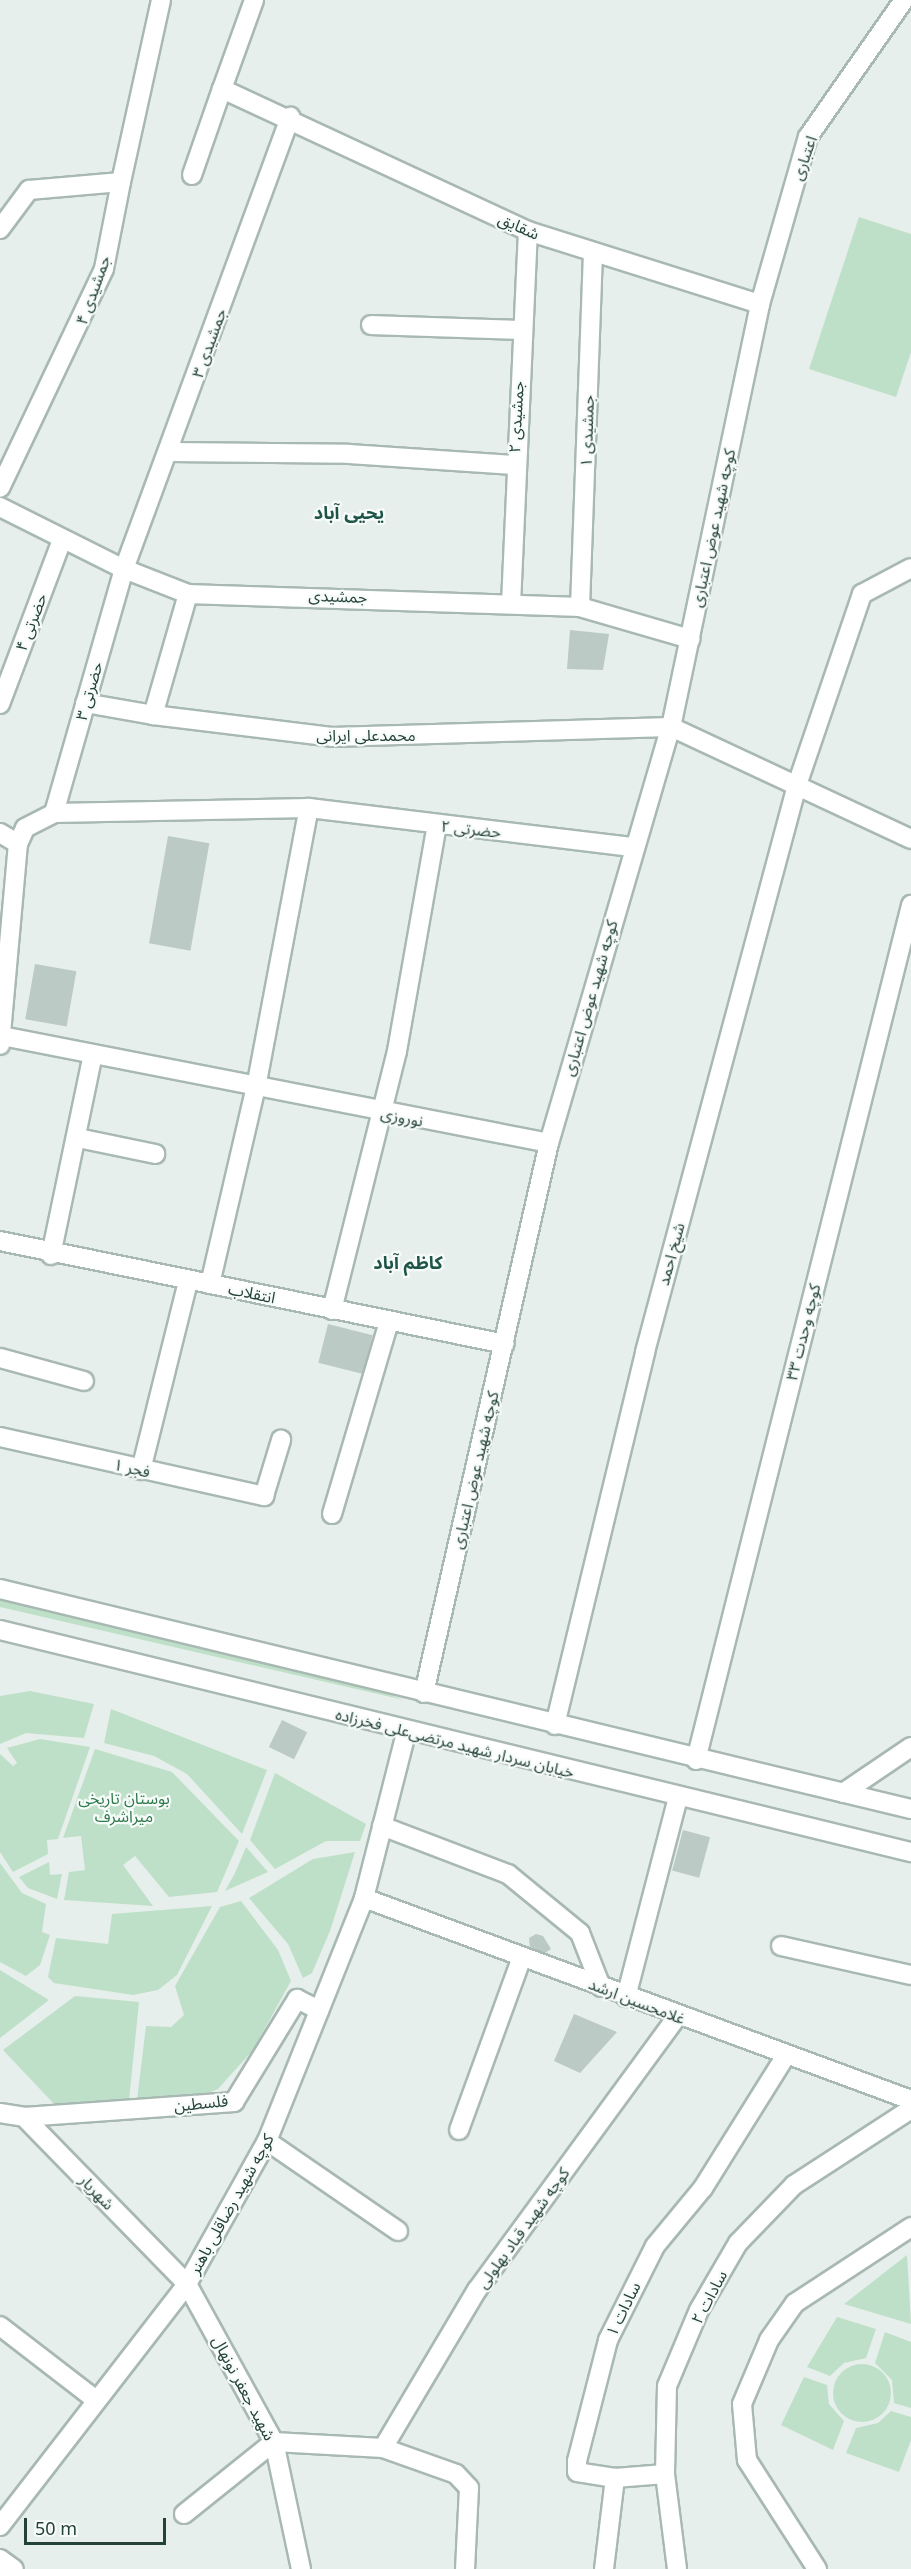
<!DOCTYPE html>
<meta charset="utf-8">
<style>
body{margin:0}
#map{position:relative;width:911px;height:2569px;overflow:hidden;background:#e6efeb;font-family:"Noto Sans","Noto Sans Arabic",sans-serif}
div>[style]{position:absolute}
.green>*{inset:0;background:#bfe0c8}
.round{border-radius:50%}
.building>*{inset:0;background:#bbcac4;transform-origin:0 0}
.roads{filter:drop-shadow(2px 0 #a8b8b2) drop-shadow(-2px 0 #a8b8b2) drop-shadow(0 2px #a8b8b2) drop-shadow(0 -2px #a8b8b2)}
.minor>*{height:18px;margin:-9px;padding:0 9px;transform-origin:9px;border-radius:9px;background:#fff}
.tertiary>*{height:18px;margin:-9px;padding:0 9px;transform-origin:9px;border-radius:9px;background:#fff}
.secondary>*{height:18px;margin:-9px;padding:0 9px;transform-origin:9px;border-radius:9px;background:#fff}
span{translate:-50% -50%;white-space:nowrap;text-align:center;line-height:1.15;-webkit-text-stroke:4.5px #f7fbf9;paint-order:stroke}
.street-label{font-size:16px;color:#24423a}
.park-label{font-size:16px;color:#2d7a4b}
.neighbourhood-label{font-size:18px;color:#1f5548;font-weight:700}
.scale{position:absolute;left:24px;top:2518px;width:142px;height:27px;box-sizing:border-box;border:3px solid #24423a;border-top:0;padding-left:8px;font-size:18px;line-height:21px;white-space:nowrap;color:#24423a;-webkit-text-stroke:4px #f7fbf9;paint-order:stroke}
</style>
<div id="map">
<div class="green">
<i style="clip-path:polygon(859px 217px,911px 234px,911px 352px,896px 397px,809px 369px)"></i>
<i style="clip-path:polygon(0 1598px,374px 1689px,404px 1700px,0 1607px)"></i>
<i style="clip-path:polygon(30px 1691px,94px 1704px,84px 1738px,26px 1733px,0 1744px,0 1696px)"></i>
<i style="clip-path:polygon(111px 1709px,267px 1770px,242px 1834px,187px 1774px,154px 1756px,104px 1743px)"></i>
<i style="clip-path:polygon(40px 1739px,90px 1747px,58px 1839px,47px 1840px,48px 1854px,13px 1872px,0 1852px,0 1754px,13px 1766px,17px 1763px,7px 1748px)"></i>
<i style="clip-path:polygon(95px 1749px,172px 1772px,239px 1841px,217px 1892px,169px 1897px,135px 1856px,123px 1865px,153px 1906px,64px 1900px,69px 1872px,85px 1870px,81px 1836px,63px 1838px)"></i>
<i style="clip-path:polygon(275px 1773px,366px 1824px,360px 1841px,326px 1841px,275px 1869px,250px 1840px)"></i>
<i style="clip-path:polygon(246px 1847px,268px 1872px,225px 1891px,235px 1873px)"></i>
<i style="clip-path:polygon(355px 1852px,330px 1931px,312px 1973px,303px 1978px,288px 1944px,249px 1898px,313px 1859px)"></i>
<i style="clip-path:polygon(49px 1862px,50px 1875px,62px 1874px,57px 1899px,28px 1888px,19px 1877px)"></i>
<i style="clip-path:polygon(0 1863px,22px 1893px,46px 1904px,42px 1932px,50px 1935px,40px 1965px,26px 1976px,0 1962px)"></i>
<i style="clip-path:polygon(241px 1901px,278px 1950px,291px 1981px,253px 2050px,218px 2089px,203px 2095px,137px 2100px,146px 2026px,171px 2027px,184px 2015px,175px 1986px,220px 1907px)"></i>
<i style="clip-path:polygon(212px 1906px,177px 1975px,158px 1990px,133px 1995px,54px 1983px,48px 1977px,56px 1938px,108px 1944px,112px 1914px)"></i>
<i style="clip-path:polygon(0 1970px,49px 2000px,0 2038px)"></i>
<i style="clip-path:polygon(75px 1996px,139px 2002px,129px 2100px,55px 2105px,3px 2050px)"></i>
<i style="clip-path:polygon(907px 2255px,911px 2324px,844px 2304px)"></i>
<i style="clip-path:polygon(837px 2317px,876px 2329px,866px 2358px,844px 2363px,830px 2376px,807px 2367px)"></i>
<i style="clip-path:polygon(885px 2332px,911px 2342px,911px 2408px,894px 2403px,892px 2380px,875px 2363px)"></i>
<i class="round" style="left:833px;top:2364px;width:58px;height:58px"></i>
<i style="clip-path:polygon(804px 2377px,827px 2385px,829px 2404px,844px 2421px,833px 2450px,781px 2425px)"></i>
<i style="clip-path:polygon(891px 2411px,911px 2417px,911px 2440px,899px 2472px,846px 2453px,856px 2428px,878px 2423px)"></i>
</div>
<div class="building">
<i style="clip-path:polygon(570px 630px,609px 634px,603px 670px,567px 669px)"></i>
<i style="left:168px;top:836px;width:42px;height:109px;rotate:10deg"></i>
<i style="left:35px;top:964px;width:42px;height:56px;rotate:10deg"></i>
<i style="left:328px;top:1324px;width:46px;height:40px;rotate:14deg"></i>
<i style="left:282px;top:1720px;width:28px;height:30px;rotate:26deg"></i>
<i style="left:683px;top:1830px;width:28px;height:42px;rotate:15deg"></i>
<i style="clip-path:polygon(536px 1934px,543px 1936px,551px 1949px,545px 1953px,530px 1947px,529px 1938px)"></i>
<i style="clip-path:polygon(574px 2014px,617px 2032px,580px 2073px,554px 2061px)"></i>
</div>
<div class="roads">
<div class="minor">
<i style="left:222px;top:89px;width:95px;rotate:-70.2deg"></i>
<i style="left:192px;top:175px;width:91px;rotate:-70.8deg"></i>
<i style="left:222px;top:89px;width:337px;rotate:24.9deg"></i>
<i style="left:528px;top:231px;width:243px;rotate:17.5deg"></i>
<i style="left:121px;top:182px;width:186px;rotate:-77.6deg"></i>
<i style="left:0;top:229px;width:49px;rotate:-53.4deg"></i>
<i style="left:29px;top:190px;width:92px;rotate:-5deg"></i>
<i style="left:121px;top:182px;width:89px;rotate:101.1deg"></i>
<i style="left:104px;top:269px;width:242px;rotate:115.4deg"></i>
<i style="left:371px;top:325px;width:149px;rotate:1.9deg"></i>
<i style="left:170px;top:452px;width:179px;rotate:0.6deg"></i>
<i style="left:349px;top:454px;width:165px;rotate:3.8deg"></i>
<i style="left:0;top:507px;width:139px;rotate:26.6deg"></i>
<i style="left:124px;top:569px;width:69px;rotate:21.3deg"></i>
<i style="left:188px;top:594px;width:392px;rotate:1.9deg"></i>
<i style="left:580px;top:607px;width:115px;rotate:16.2deg"></i>
<i style="left:188px;top:594px;width:126px;rotate:106.1deg"></i>
<i style="left:153px;top:715px;width:180px;rotate:7deg"></i>
<i style="left:332px;top:737px;width:339px;rotate:-1.7deg"></i>
<i style="left:671px;top:727px;width:265px;rotate:25deg"></i>
<i style="left:511px;top:604px;width:373px;rotate:-87.4deg"></i>
<i style="left:580px;top:607px;width:352px;rotate:-87.9deg"></i>
<i style="left:85px;top:703px;width:69px;rotate:10deg"></i>
<i style="left:0;top:704px;width:175px;rotate:-69.3deg"></i>
<i style="left:54px;top:813px;width:254px;rotate:-74deg"></i>
<i style="left:124px;top:569px;width:482px;rotate:-69.8deg"></i>
<i style="left:0;top:833px;width:21px;rotate:31deg"></i>
<i style="left:18px;top:844px;width:17px;rotate:-66deg"></i>
<i style="left:25px;top:828px;width:33px;rotate:-27deg"></i>
<i style="left:54px;top:813px;width:255px;rotate:-1.1deg"></i>
<i style="left:309px;top:808px;width:325px;rotate:6.9deg"></i>
<i style="left:2px;top:1036px;width:557px;rotate:11.07deg"></i>
<i style="left:0;top:1045px;width:202px;rotate:-84.9deg"></i>
<i style="left:78px;top:1138px;width:79px;rotate:11.7deg"></i>
<i style="left:0;top:1241px;width:515px;rotate:11.53deg"></i>
<i style="left:51px;top:1255px;width:205px;rotate:-78.2deg"></i>
<i style="left:210px;top:1284px;width:207px;rotate:-76.9deg"></i>
<i style="left:257px;top:1082px;width:279px;rotate:-79.3deg"></i>
<i style="left:332px;top:1310px;width:267px;rotate:-75.9deg"></i>
<i style="left:397px;top:1051px;width:230px;rotate:-80deg"></i>
<i style="left:0;top:1358px;width:87px;rotate:15.3deg"></i>
<i style="left:0;top:1437px;width:271px;rotate:12.6deg"></i>
<i style="left:264px;top:1496px;width:59px;rotate:-73.1deg"></i>
<i style="left:141px;top:1470px;width:194px;rotate:-76deg"></i>
<i style="left:332px;top:1514px;width:201px;rotate:-73.5deg"></i>
<i style="left:424px;top:1693px;width:564px;rotate:-77.2deg"></i>
<i style="left:549px;top:1143px;width:434px;rotate:-73.7deg"></i>
<i style="left:671px;top:727px;width:432px;rotate:-78.1deg"></i>
<i style="left:760px;top:304px;width:174px;rotate:-74deg"></i>
<i style="left:808px;top:137px;width:167px;rotate:-55deg"></i>
<i style="left:555px;top:1725px;width:384px;rotate:-76.4deg"></i>
<i style="left:645px;top:1352px;width:587px;rotate:-74.99deg"></i>
<i style="left:797px;top:785px;width:202px;rotate:-71.2deg"></i>
<i style="left:862px;top:594px;width:55px;rotate:-28deg"></i>
<i style="left:696px;top:1760px;width:882px;rotate:-75.88deg"></i>
<i style="left:382px;top:1826px;width:135px;rotate:20.9deg"></i>
<i style="left:508px;top:1874px;width:93px;rotate:39.3deg"></i>
<i style="left:580px;top:1933px;width:58px;rotate:68.7deg"></i>
<i style="left:781px;top:1946px;width:133px;rotate:12.6deg"></i>
<i style="left:626px;top:1997px;width:207px;rotate:-75.4deg"></i>
<i style="left:0;top:2113px;width:24px;rotate:9deg"></i>
<i style="left:24px;top:2117px;width:233px;rotate:45.7deg"></i>
<i style="left:187px;top:2284px;width:180px;rotate:61.2deg"></i>
<i style="left:274px;top:2442px;width:130px;rotate:78deg"></i>
<i style="left:24px;top:2117px;width:211px;rotate:-4.1deg"></i>
<i style="left:234px;top:2102px;width:121px;rotate:-58.5deg"></i>
<i style="left:297px;top:1999px;width:25px;rotate:27deg"></i>
<i style="left:459px;top:2130px;width:184px;rotate:-70deg"></i>
<i style="left:267px;top:2141px;width:159px;rotate:34.5deg"></i>
<i style="left:0;top:2326px;width:121px;rotate:37.6deg"></i>
<i style="left:383px;top:2448px;width:184px;rotate:-59.3deg"></i>
<i style="left:477px;top:2290px;width:338px;rotate:-53.8deg"></i>
<i style="left:615px;top:2478px;width:50px;rotate:-4.6deg"></i>
<i style="left:184px;top:2514px;width:115px;rotate:-38.7deg"></i>
<i style="left:274px;top:2442px;width:109px;rotate:3.2deg"></i>
<i style="left:383px;top:2448px;width:77px;rotate:19.6deg"></i>
<i style="left:456px;top:2474px;width:19px;rotate:47deg"></i>
<i style="left:469px;top:2488px;width:81px;rotate:92.8deg"></i>
<i style="left:0;top:2559px;width:17px;rotate:36deg"></i>
<i style="left:604px;top:2569px;width:92px;rotate:-83.1deg"></i>
<i style="left:615px;top:2478px;width:38px;rotate:-171deg"></i>
<i style="left:577px;top:2472px;width:11px;rotate:-90deg"></i>
<i style="left:577px;top:2461px;width:125px;rotate:-75.6deg"></i>
<i style="left:608px;top:2340px;width:105px;rotate:-63.4deg"></i>
<i style="left:655px;top:2246px;width:75px;rotate:-50.4deg"></i>
<i style="left:703px;top:2188px;width:155px;rotate:-58deg"></i>
<i style="left:677px;top:2569px;width:96px;rotate:-97.2deg"></i>
<i style="left:665px;top:2474px;width:88px;rotate:-88.7deg"></i>
<i style="left:667px;top:2386px;width:82px;rotate:-67.2deg"></i>
<i style="left:699px;top:2310px;width:78px;rotate:-59.8deg"></i>
<i style="left:738px;top:2243px;width:81px;rotate:-46deg"></i>
<i style="left:794px;top:2185px;width:140px;rotate:-33deg"></i>
<i style="left:817px;top:2569px;width:130px;rotate:-122.7deg"></i>
<i style="left:747px;top:2460px;width:56px;rotate:-95.1deg"></i>
<i style="left:742px;top:2404px;width:69px;rotate:-67.1deg"></i>
<i style="left:769px;top:2340px;width:45px;rotate:-54.9deg"></i>
<i style="left:795px;top:2303px;width:139px;rotate:-33.2deg"></i>
</div>
<div class="tertiary">
<i style="left:364px;top:1898px;width:583px;rotate:20.27deg"></i>
<i style="left:0;top:2526px;width:306px;rotate:-52.3deg"></i>
<i style="left:187px;top:2284px;width:164px;rotate:-60.8deg"></i>
<i style="left:267px;top:2141px;width:262px;rotate:-68.2deg"></i>
<i style="left:364px;top:1898px;width:170px;rotate:-75.7deg"></i>
</div>
<div class="secondary">
<i style="left:0;top:1589px;width:937px;rotate:13.58deg"></i>
<i style="left:0;top:1630px;width:938px;rotate:13.7deg"></i>
<i style="left:843px;top:1793px;width:82px;rotate:-34.1deg"></i>
</div>
</div>
<div class="street-label">
<span style="left:804px;top:158px;rotate:-71deg">اعتباری</span>
<span style="left:519px;top:226px;rotate:24deg">شقایق</span>
<span style="left:93px;top:290px;rotate:-70deg">جمشیدی ۴</span>
<span style="left:209px;top:343px;rotate:-70deg">جمشیدی ۳</span>
<span style="left:516px;top:417px;rotate:-87deg">جمشیدی ۲</span>
<span style="left:587px;top:431px;rotate:-88deg">جمشیدی ۱</span>
<span style="left:713px;top:528px;rotate:-78deg">کوچه شهید عوض اعتباری</span>
<span style="left:338px;top:596px;rotate:2deg">جمشیدی</span>
<span style="left:31px;top:622px;rotate:-69deg">حضرتی ۴</span>
<span style="left:89px;top:691px;rotate:-74deg">حضرتی ۳</span>
<span style="left:366px;top:735px">محمدعلی ایرانی</span>
<span style="left:471px;top:829px;rotate:6deg">حضرتی ۲</span>
<span style="left:590px;top:998px;rotate:-74deg">کوچه شهید عوض اعتباری</span>
<span style="left:402px;top:1117px;rotate:11deg">نوروزی</span>
<span style="left:671px;top:1254px;rotate:-75deg">شیخ احمد</span>
<span style="left:252px;top:1293px;rotate:12deg">انتقلاب</span>
<span style="left:803px;top:1332px;rotate:-76deg">کوچه وحدت ۳۳</span>
<span style="left:132px;top:1468px;rotate:13deg">فجر ۱</span>
<span style="left:475px;top:1470px;rotate:-77deg">کوچه شهید عوض اعتباری</span>
<span style="left:455px;top:1743px;rotate:14deg">خیابان سردار شهید مرتضی‌علی فخرزاده</span>
<span style="left:637px;top:2001px;rotate:21deg">غلامحسین ارشد</span>
<span style="left:201px;top:2103px;rotate:-6deg">فلسطین</span>
<span style="left:97px;top:2192px;rotate:46deg">شهریار</span>
<span style="left:231px;top:2204px;rotate:-61deg">کوچه شهید رضاقلی باهنر</span>
<span style="left:523px;top:2228px;rotate:-54deg">کوچه شهید قباد بهلولی</span>
<span style="left:709px;top:2297px;rotate:-62deg">سادات ۲</span>
<span style="left:623px;top:2309px;rotate:-64deg">سادات ۱</span>
<span style="left:244px;top:2388px;rotate:62deg">شهید جعفر نونهال</span>
</div>
<div class="park-label">
<span style="left:124px;top:1807px">بوستان تاریخی<br>میراشرف</span>
</div>
<div class="neighbourhood-label">
<span style="left:349px;top:512px">یحیی آباد</span>
<span style="left:408px;top:1262px">کاظم آباد</span>
</div>
<div class="scale">50 m</div>
</div>
